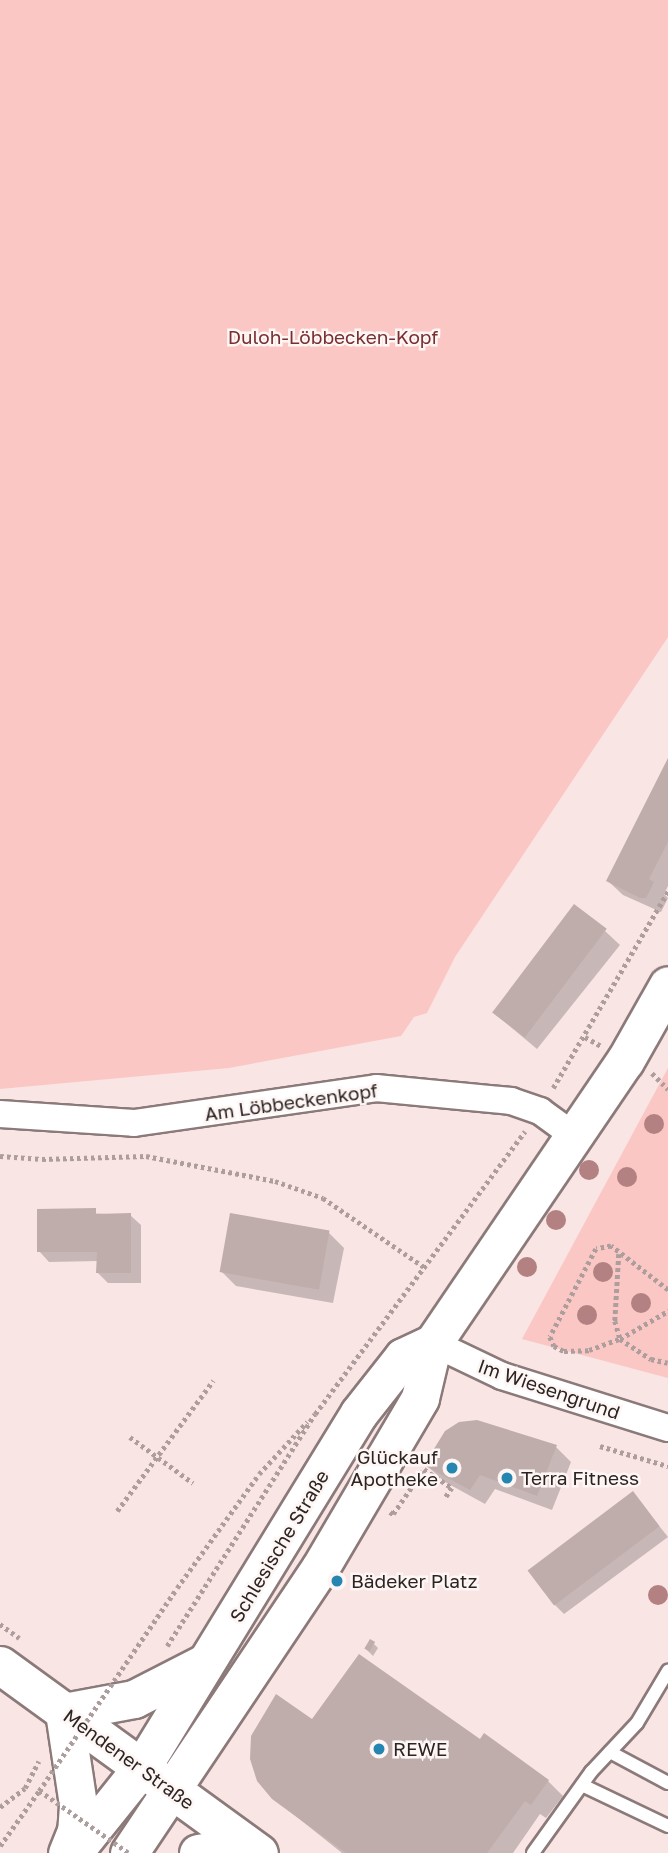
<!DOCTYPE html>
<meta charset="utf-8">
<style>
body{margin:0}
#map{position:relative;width:668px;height:1853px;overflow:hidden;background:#f9e5e4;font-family:"Golos Text",sans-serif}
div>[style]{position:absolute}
.green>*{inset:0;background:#fac7c4}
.shadow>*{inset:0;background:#0003}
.building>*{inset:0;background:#bfadab;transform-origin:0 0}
.path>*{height:4.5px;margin-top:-2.25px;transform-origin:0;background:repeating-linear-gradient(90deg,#ad9e9d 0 3.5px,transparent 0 7px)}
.roads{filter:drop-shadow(2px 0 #8b7a79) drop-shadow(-2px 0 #8b7a79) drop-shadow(0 2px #8b7a79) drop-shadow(0 -2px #8b7a79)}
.lane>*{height:12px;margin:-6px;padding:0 6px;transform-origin:6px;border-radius:6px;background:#fff}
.street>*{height:26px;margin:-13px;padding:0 13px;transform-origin:13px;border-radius:13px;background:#fff}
.secondary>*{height:37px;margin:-18.5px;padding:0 18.5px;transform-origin:18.5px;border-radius:18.5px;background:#fff}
.path-bridge>*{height:4.5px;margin-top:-2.25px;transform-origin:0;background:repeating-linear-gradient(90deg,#ad9e9d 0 3.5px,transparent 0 7px)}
.trees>*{width:20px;height:20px;margin:-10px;border-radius:50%;background:#b38181}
.dots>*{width:19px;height:19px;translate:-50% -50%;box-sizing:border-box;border:4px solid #fef6f5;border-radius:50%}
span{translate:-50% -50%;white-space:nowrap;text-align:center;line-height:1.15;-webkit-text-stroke:5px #fef6f5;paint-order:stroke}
.park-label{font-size:19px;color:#792f30}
.street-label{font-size:19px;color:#2b2423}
.poi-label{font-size:19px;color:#2b2423}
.right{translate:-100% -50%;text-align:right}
.left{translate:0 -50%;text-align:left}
</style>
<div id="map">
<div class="green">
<i style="clip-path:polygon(0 0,668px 0,668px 637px,455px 957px,427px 1013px,414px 1017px,401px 1036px,229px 1068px,0 1089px)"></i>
<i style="clip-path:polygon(668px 1068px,668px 1378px,522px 1339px)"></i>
</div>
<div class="shadow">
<i style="clip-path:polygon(668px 762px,668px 886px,664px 894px,668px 898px,661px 912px,623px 895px,608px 881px)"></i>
<i style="clip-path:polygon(605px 931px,620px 945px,537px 1049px,494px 1013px)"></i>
<i style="clip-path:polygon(39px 1211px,130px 1215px,141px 1225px,141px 1283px,108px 1283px,98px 1273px,98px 1261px,49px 1262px,39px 1251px)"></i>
<i style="clip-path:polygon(329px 1233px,344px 1248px,333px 1303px,236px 1286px,221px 1271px)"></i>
<i style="clip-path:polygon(477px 1422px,556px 1447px,571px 1462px,552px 1510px,495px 1489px,485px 1504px,445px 1482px,426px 1465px)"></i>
<i style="clip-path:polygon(633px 1493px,668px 1537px,564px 1614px,553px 1603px)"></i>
<i style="clip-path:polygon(374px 1644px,378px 1648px,373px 1656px,365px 1648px)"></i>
<i style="clip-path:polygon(312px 1722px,480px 1741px,548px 1781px,563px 1796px,546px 1818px,540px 1814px,513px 1853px,342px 1853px,273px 1798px)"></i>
</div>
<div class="building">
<i style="clip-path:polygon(668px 758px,668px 842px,649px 879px,654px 882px,646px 898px,640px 898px,606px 881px)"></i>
<i style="left:574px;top:904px;width:41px;height:136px;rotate:37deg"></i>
<i style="clip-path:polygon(96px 1208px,96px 1214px,131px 1213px,131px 1273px,96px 1273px,97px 1252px,37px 1252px,37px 1209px)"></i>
<i style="left:230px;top:1213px;width:101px;height:60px;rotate:10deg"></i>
<i style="clip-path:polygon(477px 1420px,557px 1445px,537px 1496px,480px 1475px,470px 1490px,424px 1465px,445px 1431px,459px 1422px)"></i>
<i style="left:633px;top:1491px;width:44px;height:132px;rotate:53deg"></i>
<i style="left:370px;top:1639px;width:6px;height:11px;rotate:31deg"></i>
<i style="clip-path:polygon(359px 1654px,480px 1739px,484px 1733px,549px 1780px,531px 1805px,525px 1801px,487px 1853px,346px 1853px,272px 1799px,257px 1781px,250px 1759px,251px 1736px,276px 1694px,312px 1719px)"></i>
</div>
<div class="path">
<i style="left:585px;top:1037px;width:18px;rotate:29deg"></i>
<i style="left:652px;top:1073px;width:23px;rotate:45deg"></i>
<i style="left:553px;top:1088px;width:228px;rotate:-59.7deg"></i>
<i style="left:0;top:1156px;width:42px;rotate:4.1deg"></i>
<i style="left:42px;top:1159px;width:104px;rotate:-1.7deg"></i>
<i style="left:146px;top:1156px;width:131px;rotate:11deg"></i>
<i style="left:275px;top:1181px;width:51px;rotate:19.5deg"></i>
<i style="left:323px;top:1198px;width:122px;rotate:34.3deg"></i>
<i style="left:619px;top:1254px;width:67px;rotate:93.4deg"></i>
<i style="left:615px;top:1321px;width:19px;rotate:74deg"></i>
<i style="left:620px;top:1339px;width:37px;rotate:33deg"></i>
<i style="left:651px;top:1359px;width:17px;rotate:13deg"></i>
<i style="left:668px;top:1290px;width:72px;rotate:-142.3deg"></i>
<i style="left:611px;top:1246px;width:15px;rotate:169deg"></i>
<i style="left:596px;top:1249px;width:99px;rotate:117.6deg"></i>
<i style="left:550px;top:1337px;width:10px;rotate:66deg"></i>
<i style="left:554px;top:1346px;width:11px;rotate:27deg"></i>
<i style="left:564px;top:1351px;width:25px;rotate:-2deg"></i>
<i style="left:589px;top:1350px;width:33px;rotate:-20deg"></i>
<i style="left:620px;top:1339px;width:56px;rotate:-30.3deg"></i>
<i style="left:130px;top:1437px;width:78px;rotate:36.1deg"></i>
<i style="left:600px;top:1446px;width:71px;rotate:16.4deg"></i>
<i style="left:117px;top:1511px;width:162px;rotate:-53.6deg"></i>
<i style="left:390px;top:1512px;width:4px;rotate:34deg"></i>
<i style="left:393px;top:1514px;width:55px;rotate:-55.4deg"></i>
<i style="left:424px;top:1469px;width:34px;rotate:34deg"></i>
<i style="left:452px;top:1488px;width:11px;rotate:124deg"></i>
<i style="left:177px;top:1588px;width:140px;rotate:-54.3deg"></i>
<i style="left:259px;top:1474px;width:71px;rotate:-47.3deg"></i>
<i style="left:0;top:1624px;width:24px;rotate:36deg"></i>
<i style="left:167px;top:1646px;width:275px;rotate:-57.5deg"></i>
<i style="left:315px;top:1414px;width:352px;rotate:-53.4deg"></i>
<i style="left:0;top:1807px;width:31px;rotate:-37deg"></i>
<i style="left:25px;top:1788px;width:30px;rotate:-63deg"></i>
<i style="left:0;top:1846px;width:67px;rotate:-54.7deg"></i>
</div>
<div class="roads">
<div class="lane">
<i style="left:610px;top:1752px;width:66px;rotate:28.1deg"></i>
<i style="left:582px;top:1785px;width:95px;rotate:25.5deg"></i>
<i style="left:533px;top:1853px;width:100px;rotate:-54.4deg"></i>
<i style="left:591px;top:1772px;width:67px;rotate:-46.8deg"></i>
<i style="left:637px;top:1723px;width:61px;rotate:-59.2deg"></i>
</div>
<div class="street">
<i style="left:0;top:1114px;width:134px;rotate:3.8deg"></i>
<i style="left:134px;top:1123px;width:245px;rotate:-8.2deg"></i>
<i style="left:376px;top:1088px;width:136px;rotate:5.5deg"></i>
<i style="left:511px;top:1101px;width:31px;rotate:19deg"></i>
<i style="left:540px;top:1111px;width:39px;rotate:36deg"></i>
<i style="left:433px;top:1343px;width:76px;rotate:25.6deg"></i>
<i style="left:502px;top:1376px;width:174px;rotate:17.4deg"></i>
</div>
<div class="secondary">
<i style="left:0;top:1665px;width:320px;rotate:36deg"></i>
<i style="left:64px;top:1712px;width:71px;rotate:-10.5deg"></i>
<i style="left:134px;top:1699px;width:79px;rotate:-27.2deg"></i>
<i style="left:64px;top:1712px;width:94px;rotate:81.4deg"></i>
<i style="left:78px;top:1805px;width:26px;rotate:94deg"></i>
<i style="left:76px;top:1831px;width:24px;rotate:112deg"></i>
<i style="left:73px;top:1853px;width:110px;rotate:-51.3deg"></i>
<i style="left:142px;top:1767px;width:415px;rotate:-58.5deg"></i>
<i style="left:359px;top:1413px;width:71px;rotate:-51.8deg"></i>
<i style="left:403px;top:1357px;width:33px;rotate:-25deg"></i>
<i style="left:129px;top:1853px;width:343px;rotate:-56.2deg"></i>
<i style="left:320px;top:1568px;width:197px;rotate:-59.5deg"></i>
<i style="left:420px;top:1398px;width:57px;rotate:-76.7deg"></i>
<i style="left:433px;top:1343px;width:341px;rotate:-55.8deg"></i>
<i style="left:625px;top:1061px;width:87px;rotate:-60.5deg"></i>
<i style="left:198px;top:1853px;width:49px;rotate:-9.5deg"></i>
</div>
</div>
<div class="path-bridge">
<i style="left:128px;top:1853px;width:108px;rotate:-145.1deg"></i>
<i style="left:39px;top:1791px;width:245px;rotate:-55.8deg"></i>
</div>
<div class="trees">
<i style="left:654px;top:1124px"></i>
<i style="left:589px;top:1170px"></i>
<i style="left:627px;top:1177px"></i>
<i style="left:556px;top:1220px"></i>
<i style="left:527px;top:1267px"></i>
<i style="left:603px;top:1272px"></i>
<i style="left:641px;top:1303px"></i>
<i style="left:587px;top:1315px"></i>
<i style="left:658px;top:1595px"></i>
</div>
<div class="dots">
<i style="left:452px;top:1468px;background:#2587b1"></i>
<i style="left:507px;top:1478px;background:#2587b1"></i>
<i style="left:337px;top:1581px;background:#2587b1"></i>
<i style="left:379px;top:1749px;background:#2587b1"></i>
</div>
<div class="park-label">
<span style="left:333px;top:337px">Duloh-Löbbecken-Kopf</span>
</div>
<div class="street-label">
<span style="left:291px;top:1102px;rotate:-8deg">Am Löbbeckenkopf</span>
<span style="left:549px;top:1389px;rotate:19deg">Im Wiesengrund</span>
<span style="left:279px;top:1546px;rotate:-59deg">Schlesische Straße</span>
<span style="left:129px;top:1759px;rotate:36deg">Mendener Straße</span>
</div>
<div class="poi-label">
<span class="right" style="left:438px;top:1468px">Glückauf<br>Apotheke</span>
<span class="left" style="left:521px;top:1478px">Terra Fitness</span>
<span class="left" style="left:351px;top:1581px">Bädeker Platz</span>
<span class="left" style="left:393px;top:1749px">REWE</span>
</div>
</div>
